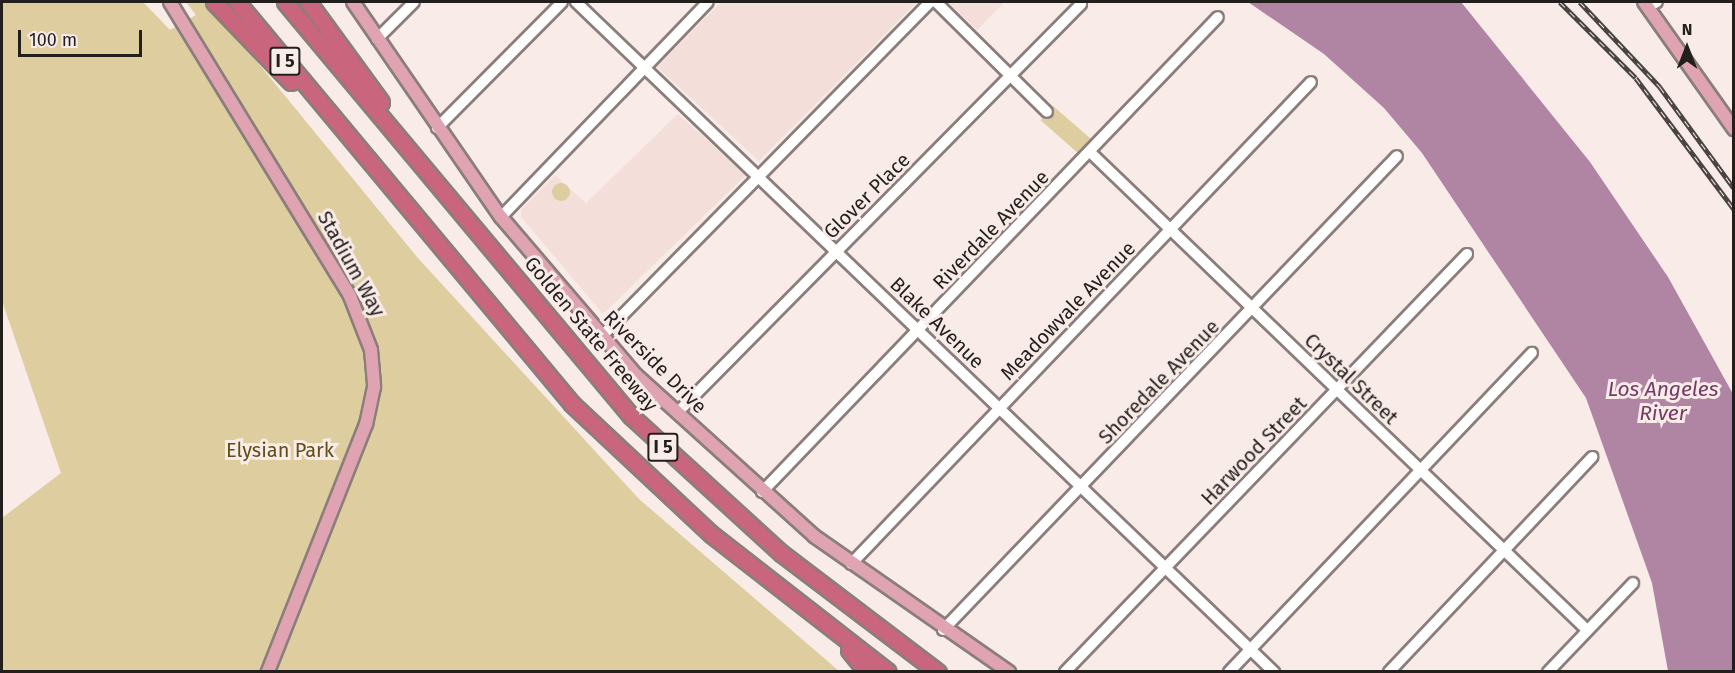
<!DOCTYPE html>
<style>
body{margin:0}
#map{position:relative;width:1735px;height:673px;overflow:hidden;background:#f8ebe8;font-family:"Fira Sans",sans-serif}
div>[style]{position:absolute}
.built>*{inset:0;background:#f4ded9}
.green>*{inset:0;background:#ddcd9f;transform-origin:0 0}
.round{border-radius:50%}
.water>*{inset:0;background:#b084a3}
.roads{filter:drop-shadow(2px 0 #8a7e7b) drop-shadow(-2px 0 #8a7e7b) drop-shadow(0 2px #8a7e7b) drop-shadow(0 -2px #8a7e7b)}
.minor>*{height:10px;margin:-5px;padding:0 5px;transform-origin:5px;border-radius:5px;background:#fff}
.major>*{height:12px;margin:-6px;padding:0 6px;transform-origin:6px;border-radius:6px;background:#dfa3b2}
.highway>*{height:15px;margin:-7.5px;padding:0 7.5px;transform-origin:7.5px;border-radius:7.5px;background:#ca657e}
.rail>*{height:4.5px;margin-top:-2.25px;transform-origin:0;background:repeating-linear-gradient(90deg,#f8ebe8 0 7px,#4a4542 0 14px);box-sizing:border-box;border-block:2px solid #4a4542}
span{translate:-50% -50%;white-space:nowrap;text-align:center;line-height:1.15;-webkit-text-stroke:6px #f8ebe8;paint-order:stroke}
.shield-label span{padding:2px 4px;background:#f8ebe8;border:2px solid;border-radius:4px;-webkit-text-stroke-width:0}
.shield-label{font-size:18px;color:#231f1d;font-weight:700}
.street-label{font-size:20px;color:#231f1d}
.park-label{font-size:20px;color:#614f14}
.water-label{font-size:21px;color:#743b66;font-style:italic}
.frame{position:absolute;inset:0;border:3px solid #231f1d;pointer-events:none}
.north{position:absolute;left:1657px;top:18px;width:60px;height:60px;-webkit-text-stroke:4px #f8ebe8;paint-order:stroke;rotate:0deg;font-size:16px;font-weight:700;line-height:24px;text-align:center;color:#231f1d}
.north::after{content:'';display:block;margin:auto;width:21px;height:27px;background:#231f1d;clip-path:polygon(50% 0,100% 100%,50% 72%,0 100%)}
.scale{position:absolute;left:18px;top:30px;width:124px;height:27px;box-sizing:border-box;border:3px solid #231f1d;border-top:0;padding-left:8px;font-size:18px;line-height:21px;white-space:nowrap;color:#231f1d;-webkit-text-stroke:4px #f8ebe8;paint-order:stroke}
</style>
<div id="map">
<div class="built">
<i style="clip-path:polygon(721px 2px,917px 2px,759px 161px,657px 67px)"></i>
<i style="clip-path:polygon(948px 2px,1005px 2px,977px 30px)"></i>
<i style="clip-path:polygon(678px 114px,746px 175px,603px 314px,521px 217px,521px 210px,555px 175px,586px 203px)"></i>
</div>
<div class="green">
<i style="clip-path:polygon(2px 2px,143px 2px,170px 30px,196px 15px,186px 2px,208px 2px,417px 257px,639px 499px,839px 671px,2px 671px,2px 518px,61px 473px,2px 301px)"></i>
<i style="left:1053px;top:106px;width:50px;height:19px;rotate:41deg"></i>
<i class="round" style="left:552px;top:183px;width:18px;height:18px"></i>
</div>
<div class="water">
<i style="clip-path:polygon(1248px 2px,1461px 2px,1590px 162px,1668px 277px,1733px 394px,1733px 671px,1668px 671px,1652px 583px,1586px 398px,1422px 153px,1384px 108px,1324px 54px)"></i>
</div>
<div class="roads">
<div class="minor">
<i style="left:576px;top:2px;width:968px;rotate:43.83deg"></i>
<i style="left:936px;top:2px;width:156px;rotate:44.7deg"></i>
<i style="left:1648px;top:7px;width:10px;rotate:-29deg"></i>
<i style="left:377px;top:39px;width:52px;rotate:-45deg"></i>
<i style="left:437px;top:128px;width:177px;rotate:-45.2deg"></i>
<i style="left:1091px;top:153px;width:688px;rotate:43.88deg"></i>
<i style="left:501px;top:217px;width:298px;rotate:-46.1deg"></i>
<i style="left:601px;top:337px;width:470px;rotate:-45.5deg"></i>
<i style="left:677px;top:413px;width:575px;rotate:-45.35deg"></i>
<i style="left:762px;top:492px;width:658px;rotate:-46.17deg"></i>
<i style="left:851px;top:564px;width:666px;rotate:-46.34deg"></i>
<i style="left:943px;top:630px;width:656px;rotate:-46.23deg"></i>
<i style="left:1065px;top:672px;width:580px;rotate:-46.12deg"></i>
<i style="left:1229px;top:672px;width:440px;rotate:-46.5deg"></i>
<i style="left:1389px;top:672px;width:296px;rotate:-46.6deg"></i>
<i style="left:1548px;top:672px;width:123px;rotate:-46.3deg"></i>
</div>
<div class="major">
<i style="left:170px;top:2px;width:345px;rotate:58.5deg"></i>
<i style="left:350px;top:296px;width:58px;rotate:68.7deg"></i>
<i style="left:371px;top:350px;width:37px;rotate:85deg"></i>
<i style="left:374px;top:387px;width:38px;rotate:102deg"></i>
<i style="left:366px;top:424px;width:267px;rotate:111.6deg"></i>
<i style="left:353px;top:2px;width:261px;rotate:55.5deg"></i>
<i style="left:501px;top:217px;width:208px;rotate:49.5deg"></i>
<i style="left:636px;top:375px;width:240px;rotate:42.1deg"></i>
<i style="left:814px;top:536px;width:238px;rotate:34.9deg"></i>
<i style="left:1644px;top:2px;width:156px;rotate:54.7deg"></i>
</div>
<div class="highway">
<i style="left:214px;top:2px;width:111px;rotate:46.1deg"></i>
<i style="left:237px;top:2px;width:523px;rotate:50.19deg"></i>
<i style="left:572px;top:404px;width:190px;rotate:43.1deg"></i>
<i style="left:711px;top:534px;width:224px;rotate:37.9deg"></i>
<i style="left:285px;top:2px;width:540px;rotate:50.11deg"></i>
<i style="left:631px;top:416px;width:203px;rotate:42.4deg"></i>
<i style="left:781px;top:553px;width:197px;rotate:37.2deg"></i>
<i style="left:308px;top:2px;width:124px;rotate:53.9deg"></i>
<i style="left:849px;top:650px;width:28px;rotate:51deg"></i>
</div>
</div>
<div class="rail">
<i style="left:1560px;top:2px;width:107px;rotate:45deg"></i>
<i style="left:1636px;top:78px;width:164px;rotate:53.2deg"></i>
<i style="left:1580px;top:2px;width:117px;rotate:46.7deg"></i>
<i style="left:1660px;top:87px;width:125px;rotate:53.8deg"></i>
</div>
<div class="shield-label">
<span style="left:285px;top:61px">I 5</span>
<span style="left:663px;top:447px">I 5</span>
</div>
<div class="street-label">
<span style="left:867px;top:196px;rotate:-45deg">Glover Place</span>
<span style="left:991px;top:230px;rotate:-46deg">Riverdale Avenue</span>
<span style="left:351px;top:264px;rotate:61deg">Stadium Way</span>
<span style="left:1068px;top:311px;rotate:-46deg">Meadowvale Avenue</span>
<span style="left:937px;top:323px;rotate:44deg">Blake Avenue</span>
<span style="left:591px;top:334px;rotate:50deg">Golden State Freeway</span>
<span style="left:655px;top:362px;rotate:45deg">Riverside Drive</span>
<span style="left:1351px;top:379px;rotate:44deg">Crystal Street</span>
<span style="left:1159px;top:382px;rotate:-46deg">Shoredale Avenue</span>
<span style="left:1254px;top:451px;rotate:-46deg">Harwood Street</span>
</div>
<div class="park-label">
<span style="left:280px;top:450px">Elysian Park</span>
</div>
<div class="water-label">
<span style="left:1663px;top:401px">Los Angeles<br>River</span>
</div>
<div class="frame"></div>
<div class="north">N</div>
<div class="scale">100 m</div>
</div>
